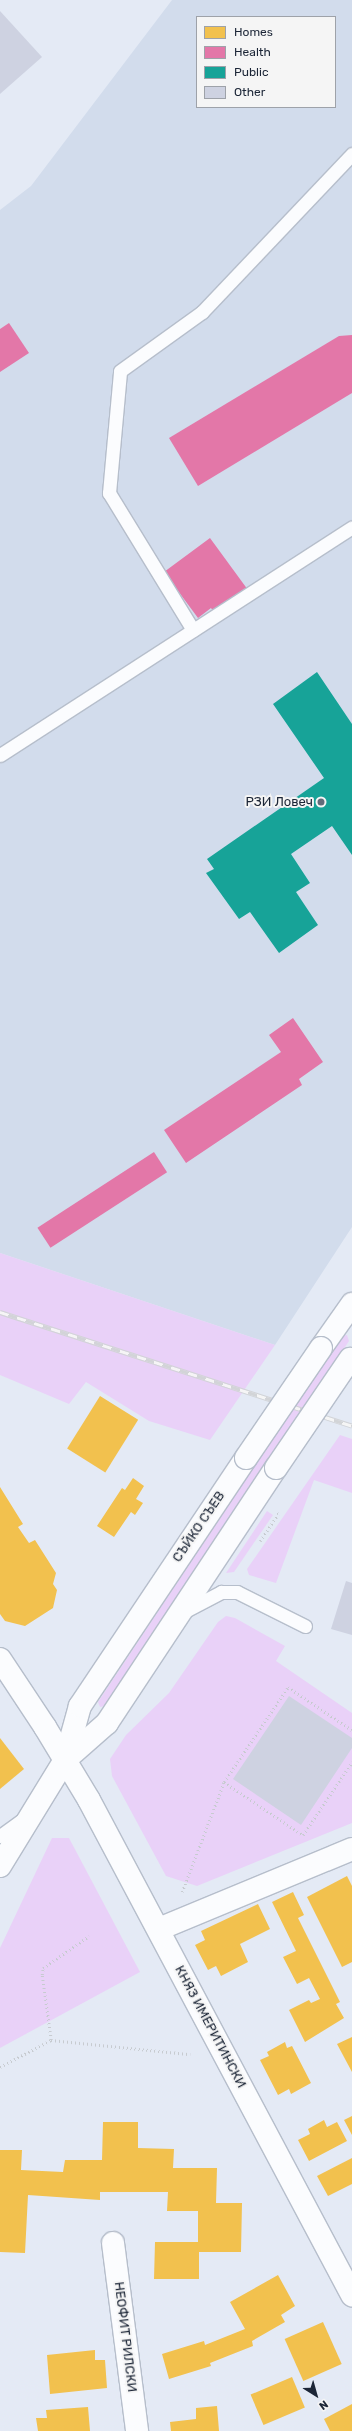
<!DOCTYPE html>
<meta charset="utf-8">
<style>
body{margin:0}
#map{position:relative;width:352px;height:2431px;overflow:hidden;background:#e4eaf5;font-family:Rubik,sans-serif}
div>[style]{position:absolute}
.built>*{inset:0;background:#d2dcec}
.green>*{inset:0;background:#e9d1f8}
.homes>*{inset:0;background:#f2c14e;transform-origin:0 0}
.health>*{inset:0;background:#e377a8;transform-origin:0 0}
.public>*{inset:0;background:#17a398}
.building>*{inset:0;background:#ced2e1}
.path>*{height:2.5px;margin-top:-1.25px;transform-origin:0;background:repeating-linear-gradient(90deg,#c7cbd0 0 1px,transparent 0 4px)}
.roads{filter:drop-shadow(1px 0 #b6becb) drop-shadow(-1px 0 #b6becb) drop-shadow(0 1px #b6becb) drop-shadow(0 -1px #b6becb)}
.service>*{height:13px;margin:-6.5px;padding:0 6.5px;transform-origin:6.5px;border-radius:6.5px;background:#fbfcfe}
.minor>*{height:22px;margin:-11px;padding:0 11px;transform-origin:11px;border-radius:11px;background:#fbfcfe}
.tertiary>*{height:22px;margin:-11px;padding:0 11px;transform-origin:11px;border-radius:11px;background:#fbfcfe}
.rail>*{height:4.5px;margin-top:-2.25px;transform-origin:0;background:repeating-linear-gradient(90deg,#f5f5f5 0 9px,#d2d4d7 0 18px);box-sizing:border-box;border-block:1px solid #d2d4d7}
.bridges{filter:drop-shadow(1px 0 #b6becb) drop-shadow(-1px 0 #b6becb) drop-shadow(0 1px #b6becb) drop-shadow(0 -1px #b6becb)}
.tertiary-bridge>*{height:22px;margin:-11px;padding:0 11px;transform-origin:11px;border-radius:11px;background:#fbfcfe}
.dots>*{width:11px;height:11px;translate:-50% -50%;box-sizing:border-box;border:2px solid #f5f5f5;border-radius:50%}
span{translate:-50% -50%;white-space:nowrap;text-align:center;line-height:1.15;-webkit-text-stroke:4px #f5f5f5;paint-order:stroke}
.poi-label{font-size:13px;color:#1c2637}
.right{translate:-100% -50%;text-align:right}
.street-label{font-size:13px;color:#1c2637}
.legend{position:absolute;left:196px;top:16px;width:140px;height:92px;box-sizing:border-box;background:#f5f5f5;border:1px solid #9ea2a9;margin:0;padding:5px 7px;list-style:none;font-size:12px;color:#1c2637}
.legend li{display:flex;align-items:center;gap:8px;height:20px}
.legend b{width:20px;border:1px solid #9ea2a9}
.north{position:absolute;left:296px;top:2375px;width:40px;height:40px;-webkit-text-stroke:3px #f5f5f5;paint-order:stroke;rotate:143deg;font-size:11px;font-weight:700;line-height:16px;text-align:center;color:#1c2637}
.north::after{content:'';display:block;margin:auto;width:14px;height:18px;background:#1c2637;clip-path:polygon(50% 0,100% 100%,50% 72%,0 100%)}
</style>
<div id="map">
<div class="built">
<i style="clip-path:polygon(evenodd,172px 0,352px 0,352px 1227px,275px 1345px,0 1253px,0 210px,31px 186px,172px 0,197px 17px,335px 17px,335px 107px,197px 107px,197px 17px)"></i>
</div>
<div class="green">
<i style="clip-path:polygon(0 1253px,275px 1345px,210px 1440px,149px 1421px,86px 1382px,69px 1404px,0 1375px)"></i>
<i style="clip-path:polygon(347px 1335px,349px 1341px,105px 1706px,100px 1707px,98px 1702px,341px 1336px)"></i>
<i style="clip-path:polygon(340px 1435px,352px 1439px,352px 1493px,314px 1480px,276px 1583px,249px 1575px,247px 1569px)"></i>
<i style="clip-path:polygon(267px 1511px,273px 1515px,234px 1572px,226px 1573px)"></i>
<i style="clip-path:polygon(226px 1616px,235px 1618px,285px 1646px,276px 1661px,352px 1713px,352px 1823px,197px 1886px,166px 1876px,112px 1776px,110px 1759px,126px 1735px,169px 1693px,218px 1622px)"></i>
<i style="clip-path:polygon(52px 1838px,69px 1838px,140px 1972px,0 2048px,0 1948px)"></i>
</div>
<div class="homes">
<i style="left:100px;top:1396px;width:45px;height:62px;rotate:32deg"></i>
<i style="clip-path:polygon(133px 1478px,144px 1486px,136px 1499px,143px 1503px,135px 1515px,131px 1512px,114px 1537px,97px 1526px,122px 1488px,125px 1490px)"></i>
<i style="clip-path:polygon(0 1487px,23px 1524px,18px 1527px,29px 1543px,35px 1540px,56px 1573px,53px 1584px,57px 1590px,53px 1608px,25px 1626px,5px 1621px,0 1614px)"></i>
<i style="clip-path:polygon(0 1738px,24px 1769px,0 1789px)"></i>
<i style="clip-path:polygon(347px 1876px,352px 1886px,352px 1962px,342px 1967px,307px 1897px)"></i>
<i style="clip-path:polygon(293px 1892px,304px 1915px,298px 1918px,340px 2002px,336px 2004px,344px 2018px,305px 2042px,289px 2010px,309px 2000px,311px 2003px,320px 1999px,309px 1978px,297px 1984px,283px 1957px,296px 1951px,272px 1902px)"></i>
<i style="clip-path:polygon(258px 1904px,270px 1929px,240px 1944px,248px 1962px,221px 1976px,216px 1966px,208px 1970px,195px 1945px,205px 1940px,201px 1931px)"></i>
<i style="clip-path:polygon(352px 2037px,352px 2072px,337px 2044px)"></i>
<i style="clip-path:polygon(285px 2042px,287px 2048px,292px 2046px,311px 2083px,291px 2094px,289px 2089px,278px 2095px,260px 2060px,269px 2056px,267px 2052px)"></i>
<i style="clip-path:polygon(352px 2116px,352px 2135px,344px 2120px)"></i>
<i style="clip-path:polygon(324px 2120px,327px 2127px,337px 2122px,347px 2141px,309px 2161px,298px 2140px,310px 2134px,308px 2129px)"></i>
<i style="clip-path:polygon(103px 2122px,138px 2122px,138px 2148px,174px 2149px,173px 2168px,217px 2168px,216px 2203px,242px 2203px,241px 2252px,199px 2252px,199px 2279px,154px 2279px,155px 2242px,198px 2242px,198px 2211px,167px 2211px,168px 2192px,100px 2192px,100px 2200px,28px 2195px,25px 2253px,0 2252px,0 2150px,22px 2150px,21px 2170px,63px 2172px,65px 2160px,102px 2160px)"></i>
<i style="clip-path:polygon(352px 2158px,352px 2184px,328px 2196px,317px 2176px)"></i>
<i style="clip-path:polygon(278px 2275px,295px 2306px,281px 2315px,285px 2322px,252px 2341px,253px 2346px,210px 2363px,211px 2366px,169px 2379px,162px 2354px,204px 2341px,205px 2345px,245px 2329px,230px 2302px)"></i>
<i style="left:323px;top:2322px;width:46px;height:42px;rotate:66deg"></i>
<i style="clip-path:polygon(95px 2350px,95px 2360px,105px 2360px,107px 2388px,50px 2394px,47px 2355px)"></i>
<i style="left:292px;top:2377px;width:33px;height:45px;rotate:67deg"></i>
<i style="clip-path:polygon(352px 2404px,352px 2431px,330px 2431px,324px 2419px)"></i>
<i style="clip-path:polygon(217px 2406px,219px 2431px,171px 2431px,170px 2422px,196px 2419px,196px 2408px)"></i>
<i style="clip-path:polygon(88px 2407px,90px 2431px,38px 2431px,36px 2418px,47px 2418px,46px 2410px)"></i>
</div>
<div class="health">
<i style="clip-path:polygon(9px 323px,29px 353px,0 372px,0 329px)"></i>
<i style="clip-path:polygon(352px 335px,352px 393px,198px 486px,169px 438px,339px 336px)"></i>
<i style="clip-path:polygon(210px 538px,248px 590px,215px 614px,211px 608px,198px 618px,164px 572px)"></i>
<i style="clip-path:polygon(293px 1018px,323px 1062px,299px 1079px,302px 1085px,186px 1163px,164px 1130px,281px 1052px,269px 1035px)"></i>
<i style="left:154px;top:1152px;width:24px;height:139px;rotate:57deg"></i>
</div>
<div class="public">
<i style="clip-path:polygon(317px 672px,352px 724px,352px 855px,332px 826px,291px 854px,310px 883px,296px 892px,318px 925px,279px 953px,250px 912px,239px 919px,206px 873px,214px 869px,207px 859px,324px 778px,273px 704px)"></i>
</div>
<div class="building">
<i style="clip-path:polygon(0 11px,42px 57px,0 94px)"></i>
<i style="clip-path:polygon(346px 1581px,352px 1583px,352px 1635px,331px 1629px)"></i>
<i style="clip-path:polygon(289px 1696px,352px 1738px,352px 1748px,301px 1825px,233px 1779px)"></i>
</div>
<div class="path">
<i style="left:260px;top:1541px;width:32px;rotate:-56deg"></i>
<i style="left:278px;top:1514px;width:2px;rotate:-153deg"></i>
<i style="left:224px;top:1782px;width:95px;rotate:33.9deg"></i>
<i style="left:303px;top:1835px;width:88px;rotate:-56.1deg"></i>
<i style="left:182px;top:1892px;width:118px;rotate:-69.1deg"></i>
<i style="left:224px;top:1782px;width:115px;rotate:-56deg"></i>
<i style="left:288px;top:1687px;width:77px;rotate:33.9deg"></i>
<i style="left:51px;top:2040px;width:66px;rotate:-97.9deg"></i>
<i style="left:42px;top:1975px;width:7px;rotate:-82deg"></i>
<i style="left:43px;top:1968px;width:56px;rotate:-34.8deg"></i>
<i style="left:0;top:2067px;width:58px;rotate:-27.9deg"></i>
<i style="left:51px;top:2040px;width:140px;rotate:5.8deg"></i>
</div>
<div class="roads">
<div class="service">
<i style="left:193px;top:630px;width:161px;rotate:-121.5deg"></i>
<i style="left:109px;top:493px;width:122px;rotate:-84.8deg"></i>
<i style="left:120px;top:371px;width:101px;rotate:-35.7deg"></i>
<i style="left:202px;top:312px;width:218px;rotate:-46.5deg"></i>
<i style="left:0;top:755px;width:419px;rotate:-32.9deg"></i>
<i style="left:185px;top:1611px;width:41px;rotate:-27.8deg"></i>
<i style="left:221px;top:1592px;width:16px"></i>
<i style="left:237px;top:1592px;width:76px;rotate:26.6deg"></i>
<i style="left:0;top:1836px;width:29px;rotate:-36deg"></i>
</div>
<div class="minor">
<i style="left:0;top:1659px;width:82px;rotate:56.5deg"></i>
<i style="left:45px;top:1727px;width:85px;rotate:58.9deg"></i>
<i style="left:89px;top:1800px;width:561px;rotate:62.02deg"></i>
<i style="left:159px;top:1929px;width:209px;rotate:-22.5deg"></i>
<i style="left:113px;top:2243px;width:190px;rotate:82.7deg"></i>
</div>
<div class="tertiary">
<i style="left:321px;top:1348px;width:54px;rotate:-54.8deg"></i>
<i style="left:65px;top:1760px;width:56px;rotate:-74.5deg"></i>
<i style="left:80px;top:1706px;width:298px;rotate:-56.2deg"></i>
<i style="left:0;top:1866px;width:124px;rotate:-58.5deg"></i>
<i style="left:65px;top:1760px;width:56px;rotate:-41.4deg"></i>
<i style="left:107px;top:1723px;width:306px;rotate:-56.5deg"></i>
</div>
</div>
<div class="rail">
<i style="left:0;top:1312px;width:370px;rotate:17.9deg"></i>
</div>
<div class="bridges">
<div class="tertiary-bridge">
<i style="left:246px;top:1458px;width:133px;rotate:-55.7deg"></i>
<i style="left:276px;top:1468px;width:132px;rotate:-55.8deg"></i>
</div>
</div>
<div class="dots">
<i style="left:321px;top:802px;background:#626b7a"></i>
</div>
<div class="poi-label">
<span class="right" style="left:313px;top:802px">РЗИ Ловеч</span>
</div>
<div class="street-label">
<span style="left:199px;top:1527px;rotate:-56deg">СЪЙКО СЪЕВ</span>
<span style="left:210px;top:2027px;rotate:62deg">КНЯЗ ИМЕРИТИНСКИ</span>
<span style="left:125px;top:2337px;rotate:83deg">НЕОФИТ РИЛСКИ</span>
</div>
<ul class="legend">
<li><b style="height:11px;background:#f2c14e"></b>Homes</li>
<li><b style="height:11px;background:#e377a8"></b>Health</li>
<li><b style="height:11px;background:#17a398"></b>Public</li>
<li><b style="height:11px;background:#ced2e1"></b>Other</li>
</ul>
<div class="north">N</div>
</div>
